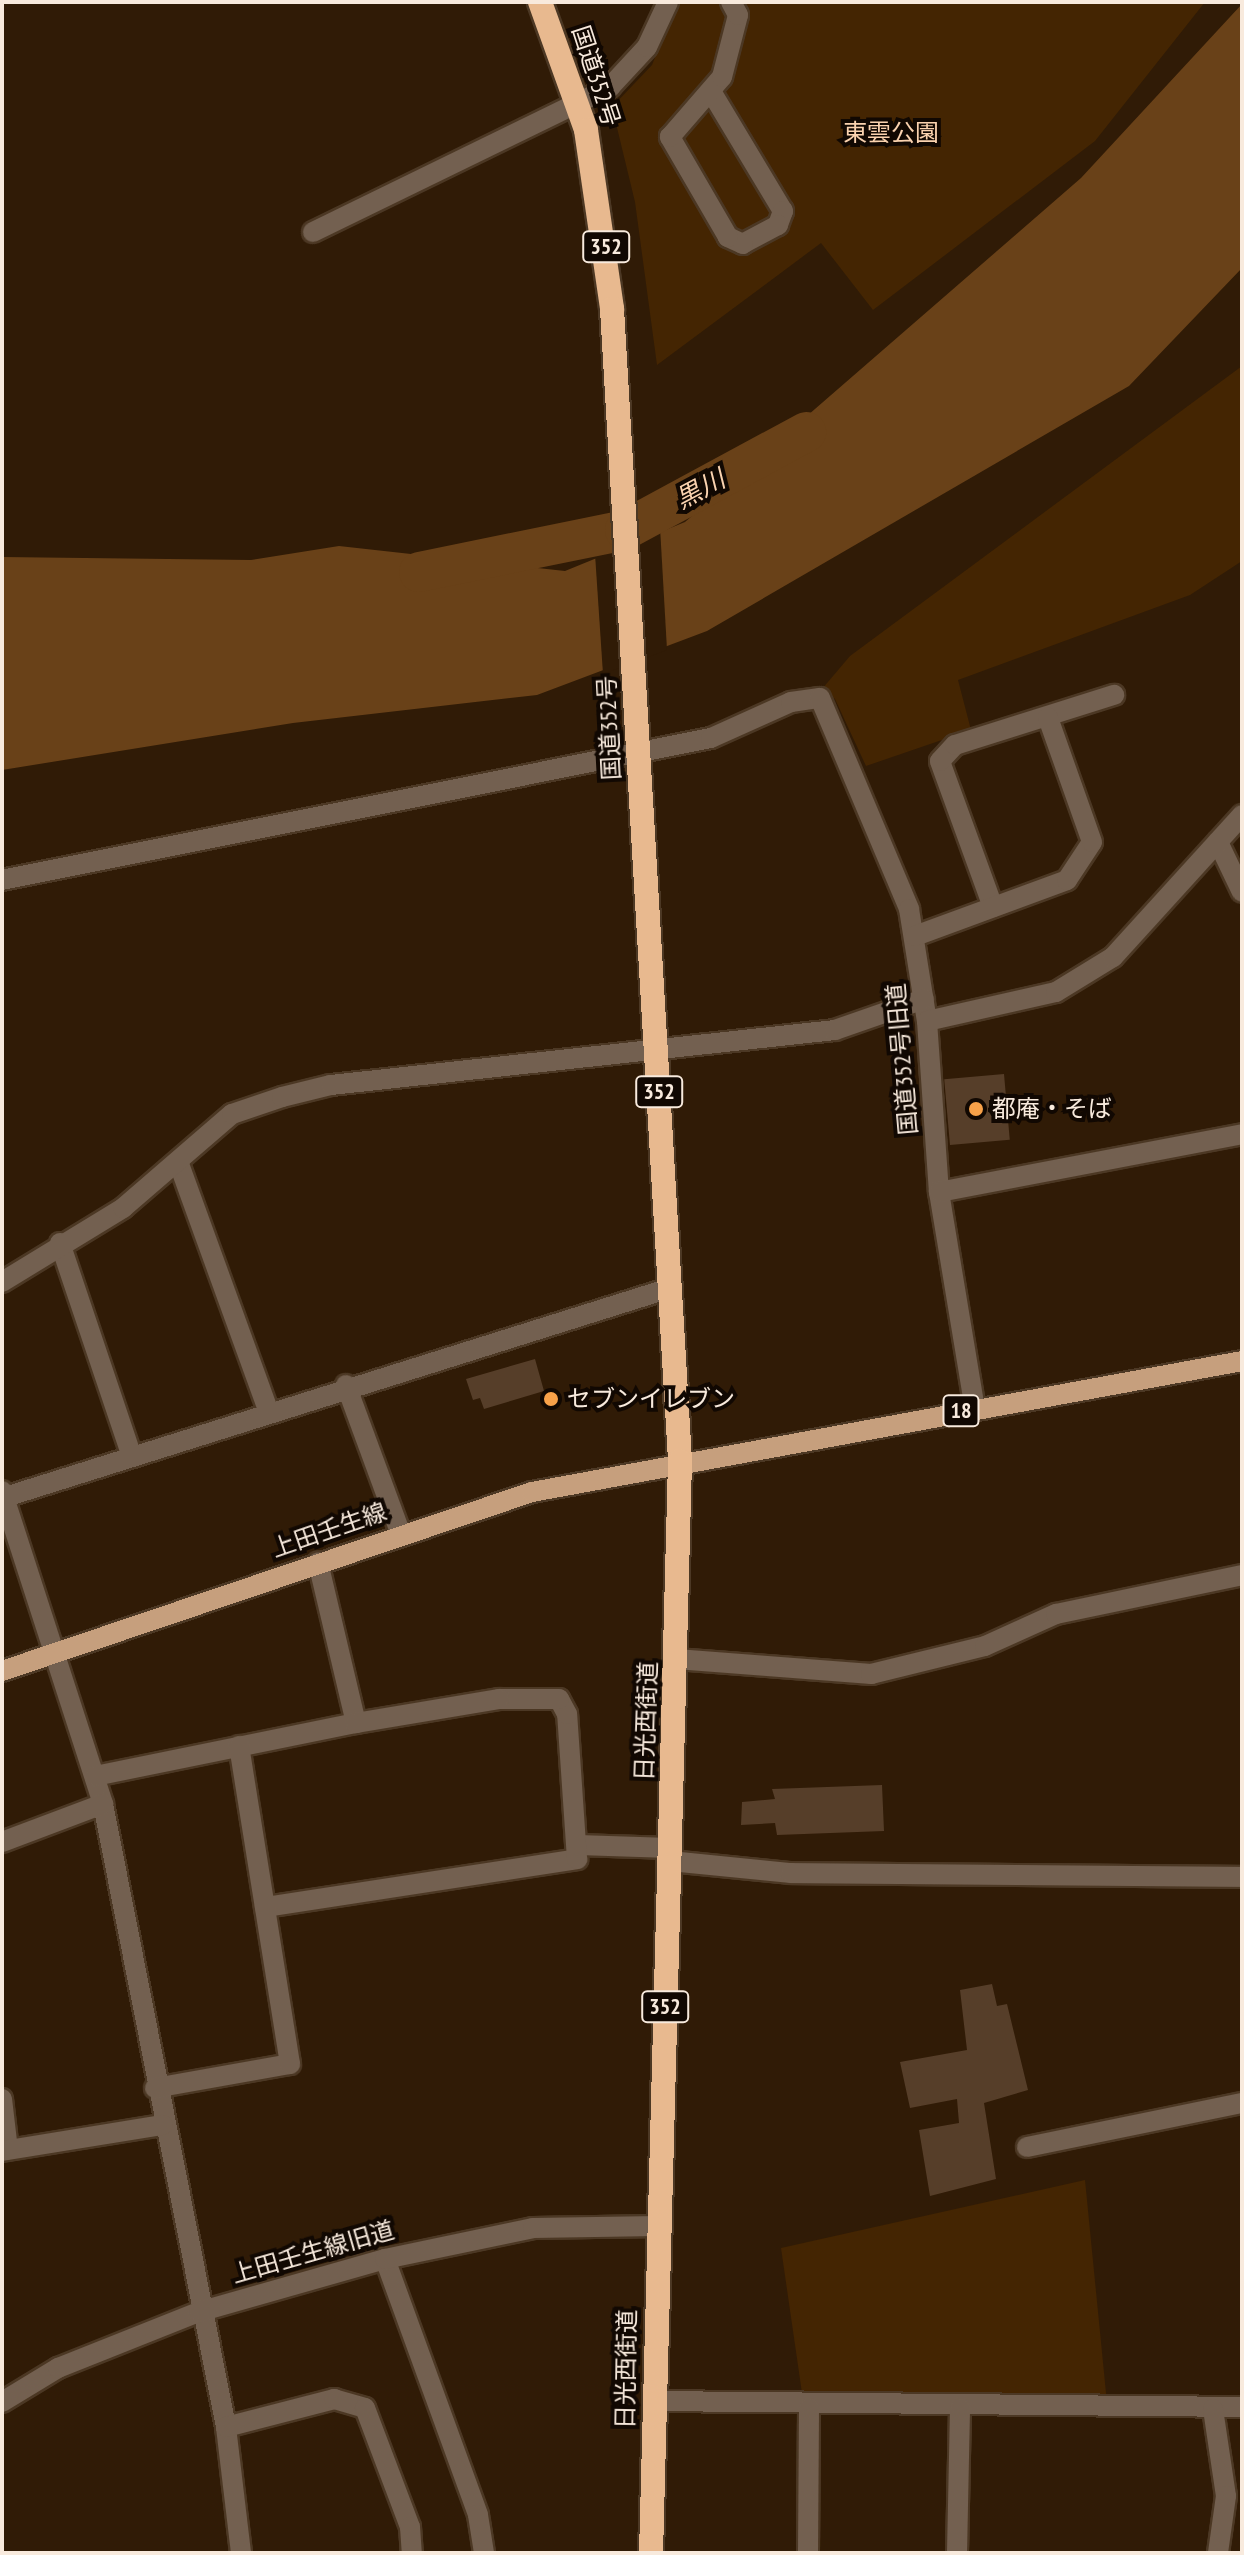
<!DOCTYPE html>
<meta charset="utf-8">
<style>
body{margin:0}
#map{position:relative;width:1244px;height:2555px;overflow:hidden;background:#301b06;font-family:"PT Sans Narrow","Noto Sans JP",sans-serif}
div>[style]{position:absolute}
.green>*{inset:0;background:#442502}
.water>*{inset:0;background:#694118}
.pier>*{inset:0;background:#301b06}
.river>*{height:40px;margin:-20px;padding:0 20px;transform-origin:20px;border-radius:20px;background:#694118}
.building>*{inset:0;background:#563e29;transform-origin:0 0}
.roads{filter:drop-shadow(2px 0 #4c3824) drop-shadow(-2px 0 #4c3824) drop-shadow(0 2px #4c3824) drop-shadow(0 -2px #4c3824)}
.minor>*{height:20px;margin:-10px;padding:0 10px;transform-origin:10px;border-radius:10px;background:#736050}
.major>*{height:20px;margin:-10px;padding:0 10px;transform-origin:10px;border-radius:10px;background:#c69f7d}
.highway>*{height:24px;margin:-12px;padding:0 12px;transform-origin:12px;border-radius:12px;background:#e8b98f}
.dots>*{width:22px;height:22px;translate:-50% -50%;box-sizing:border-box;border:4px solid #110802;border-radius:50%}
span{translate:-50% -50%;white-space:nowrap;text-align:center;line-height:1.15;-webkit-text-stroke:8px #110802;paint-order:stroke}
.shield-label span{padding:2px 6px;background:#110802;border:2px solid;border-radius:6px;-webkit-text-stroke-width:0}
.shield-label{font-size:22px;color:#f8eadd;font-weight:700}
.street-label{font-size:24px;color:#f8eadd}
.park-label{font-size:24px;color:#fad2af}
.poi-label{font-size:24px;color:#f8eadd}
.left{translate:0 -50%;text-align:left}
.water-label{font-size:26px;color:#fbd3b0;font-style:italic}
.frame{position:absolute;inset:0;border:4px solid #f8eadd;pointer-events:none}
</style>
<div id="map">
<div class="green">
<i style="clip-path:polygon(677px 2px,1205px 2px,1095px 141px,873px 310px,821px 243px,657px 365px,635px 202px,612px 107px,652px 65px)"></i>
<i style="clip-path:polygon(1242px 366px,1242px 561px,1190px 595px,958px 680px,971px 730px,866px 766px,835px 699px,822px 689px,850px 656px)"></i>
<i style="clip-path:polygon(1085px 2180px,1107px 2403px,802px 2393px,781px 2248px)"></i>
</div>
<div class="water">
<i style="clip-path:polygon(1242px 4px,1242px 268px,1129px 386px,707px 631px,537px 695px,293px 723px,2px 770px,2px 557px,251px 560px,339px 546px,565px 571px,685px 522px,1081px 178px)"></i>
</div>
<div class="pier">
<i style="clip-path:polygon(660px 527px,667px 650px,603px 674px,595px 554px)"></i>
</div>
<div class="river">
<i style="left:419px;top:572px;width:210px;rotate:-11.5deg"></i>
<i style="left:625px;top:530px;width:206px;rotate:-28.4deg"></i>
</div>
<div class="building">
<i style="left:1004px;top:1074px;width:66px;height:60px;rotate:85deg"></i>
<i style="clip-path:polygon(535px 1359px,544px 1391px,484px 1409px,480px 1398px,473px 1400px,466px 1379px)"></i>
<i style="clip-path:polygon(882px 1785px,884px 1831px,777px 1835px,775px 1823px,741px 1825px,742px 1802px,775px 1799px,772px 1789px)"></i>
<i style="clip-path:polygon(992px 1984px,997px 2006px,1007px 2004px,1028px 2090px,984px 2103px,996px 2179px,930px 2196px,919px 2130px,959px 2123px,957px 2099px,910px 2108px,900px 2062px,967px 2050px,960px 1990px)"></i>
</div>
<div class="roads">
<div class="minor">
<i style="left:712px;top:93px;width:138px;rotate:59deg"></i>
<i style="left:783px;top:211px;width:15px;rotate:110deg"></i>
<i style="left:778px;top:225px;width:40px;rotate:152deg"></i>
<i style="left:743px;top:244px;width:17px;rotate:-155deg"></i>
<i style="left:728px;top:237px;width:116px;rotate:-120.1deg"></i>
<i style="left:670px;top:137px;width:79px;rotate:-49.1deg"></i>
<i style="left:722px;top:77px;width:64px;rotate:-75.5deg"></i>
<i style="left:738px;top:15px;width:15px;rotate:-118deg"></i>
<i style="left:313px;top:232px;width:331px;rotate:-26deg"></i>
<i style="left:610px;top:87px;width:54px;rotate:-47.2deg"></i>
<i style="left:647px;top:47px;width:50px;rotate:-65deg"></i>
<i style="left:1218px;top:842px;width:55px;rotate:64.4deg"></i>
<i style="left:2px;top:880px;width:723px;rotate:-11.33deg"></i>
<i style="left:711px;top:738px;width:88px;rotate:-24.2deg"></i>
<i style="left:791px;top:702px;width:29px;rotate:-8deg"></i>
<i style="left:820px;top:698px;width:229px;rotate:67.1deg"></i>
<i style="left:909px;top:909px;width:113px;rotate:80.9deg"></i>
<i style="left:927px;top:1021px;width:171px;rotate:86deg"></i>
<i style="left:939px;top:1192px;width:220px;rotate:80.6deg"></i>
<i style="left:993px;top:907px;width:155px;rotate:-110deg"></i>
<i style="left:940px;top:761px;width:22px;rotate:-47deg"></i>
<i style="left:955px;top:745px;width:167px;rotate:-17.5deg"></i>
<i style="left:915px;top:936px;width:162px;rotate:-20.2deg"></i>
<i style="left:1067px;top:880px;width:45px;rotate:-56.7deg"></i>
<i style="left:1092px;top:842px;width:132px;rotate:-109.5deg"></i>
<i style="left:927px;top:1021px;width:132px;rotate:-12.7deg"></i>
<i style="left:1056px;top:992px;width:67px;rotate:-31.6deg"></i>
<i style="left:1113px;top:957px;width:192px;rotate:-47.7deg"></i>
<i style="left:179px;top:1164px;width:262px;rotate:70.1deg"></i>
<i style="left:939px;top:1192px;width:309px;rotate:-10.8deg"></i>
<i style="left:60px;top:1243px;width:223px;rotate:71.4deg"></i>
<i style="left:2px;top:1282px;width:142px;rotate:-31.4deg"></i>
<i style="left:123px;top:1208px;width:144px;rotate:-40.8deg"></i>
<i style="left:232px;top:1114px;width:53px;rotate:-18.8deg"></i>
<i style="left:282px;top:1097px;width:50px;rotate:-13.8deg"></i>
<i style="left:331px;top:1085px;width:507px;rotate:-6.23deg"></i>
<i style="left:835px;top:1030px;width:94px;rotate:-19.2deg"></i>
<i style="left:346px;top:1385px;width:157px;rotate:69.8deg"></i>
<i style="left:2px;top:1491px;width:329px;rotate:72.1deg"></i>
<i style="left:103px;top:1804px;width:635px;rotate:78.83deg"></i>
<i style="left:226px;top:2427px;width:127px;rotate:83.2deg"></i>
<i style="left:2px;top:1498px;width:700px;rotate:-17.45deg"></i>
<i style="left:676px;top:1659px;width:196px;rotate:4.4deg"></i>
<i style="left:871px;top:1674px;width:117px;rotate:-13.8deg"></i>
<i style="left:985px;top:1646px;width:78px;rotate:-24.3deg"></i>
<i style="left:1056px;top:1614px;width:190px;rotate:-11.8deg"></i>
<i style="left:95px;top:1776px;width:266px;rotate:-11.5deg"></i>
<i style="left:356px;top:1723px;width:165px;rotate:-103.3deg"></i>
<i style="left:2px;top:1842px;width:108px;rotate:-20.6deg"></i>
<i style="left:578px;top:1845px;width:92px;rotate:1.9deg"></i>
<i style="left:670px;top:1861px;width:122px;rotate:5.7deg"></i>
<i style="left:791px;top:1873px;width:451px;rotate:0.5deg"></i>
<i style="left:265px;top:1907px;width:316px;rotate:-8.7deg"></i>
<i style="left:577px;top:1859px;width:145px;rotate:-93.9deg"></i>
<i style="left:567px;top:1714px;width:17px;rotate:-118deg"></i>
<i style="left:559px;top:1699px;width:60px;rotate:180deg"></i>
<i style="left:499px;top:1699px;width:145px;rotate:170.5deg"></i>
<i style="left:155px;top:2088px;width:137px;rotate:-10.1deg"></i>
<i style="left:290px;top:2064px;width:322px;rotate:-99.1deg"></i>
<i style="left:2px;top:2099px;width:51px;rotate:83.3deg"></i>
<i style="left:1027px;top:2147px;width:219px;rotate:-11.6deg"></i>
<i style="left:2px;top:2151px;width:163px;rotate:-9.2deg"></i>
<i style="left:385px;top:2259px;width:272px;rotate:70deg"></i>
<i style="left:478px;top:2515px;width:38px;rotate:81deg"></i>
<i style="left:653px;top:2401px;width:589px;rotate:0.58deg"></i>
<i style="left:2px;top:2402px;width:66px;rotate:-31.3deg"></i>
<i style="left:58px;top:2368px;width:152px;rotate:-21.7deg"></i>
<i style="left:199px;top:2312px;width:193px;rotate:-15.9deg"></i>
<i style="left:385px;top:2259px;width:151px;rotate:-11.8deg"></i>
<i style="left:533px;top:2228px;width:125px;rotate:-0.9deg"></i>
<i style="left:1213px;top:2409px;width:88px;rotate:81.5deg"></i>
<i style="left:1226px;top:2496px;width:58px;rotate:98deg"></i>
<i style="left:226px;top:2427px;width:112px;rotate:-14.5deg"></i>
<i style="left:334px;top:2399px;width:32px;rotate:16deg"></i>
<i style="left:365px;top:2408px;width:127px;rotate:69.3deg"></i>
<i style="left:410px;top:2527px;width:26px;rotate:86deg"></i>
<i style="left:808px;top:2553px;width:145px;rotate:-89.6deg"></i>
<i style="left:957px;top:2553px;width:145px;rotate:-88.8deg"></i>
</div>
<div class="major">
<i style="left:2px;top:1671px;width:559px;rotate:-18.66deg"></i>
<i style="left:532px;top:1492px;width:722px;rotate:-10.45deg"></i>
</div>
<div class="highway">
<i style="left:540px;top:2px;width:136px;rotate:70.2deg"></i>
<i style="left:586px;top:130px;width:181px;rotate:81.7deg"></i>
<i style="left:612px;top:309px;width:1154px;rotate:86.62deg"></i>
<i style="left:680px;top:1461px;width:1092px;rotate:91.52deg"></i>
</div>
</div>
<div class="dots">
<i style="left:976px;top:1109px;background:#f7a149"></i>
<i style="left:551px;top:1399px;background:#f7a149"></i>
</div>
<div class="shield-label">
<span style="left:606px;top:247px">352</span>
<span style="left:659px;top:1092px">352</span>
<span style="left:961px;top:1411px">18</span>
<span style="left:665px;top:2007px">352</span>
</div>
<div class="street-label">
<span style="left:596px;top:76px;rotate:72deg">国道352号</span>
<span style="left:609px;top:728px;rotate:-93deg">国道352号</span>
<span style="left:902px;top:1059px;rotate:-95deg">国道352号旧道</span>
<span style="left:329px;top:1530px;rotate:-19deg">上田壬生線</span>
<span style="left:646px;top:1721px;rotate:-88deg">日光西街道</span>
<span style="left:313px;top:2252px;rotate:-16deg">上田壬生線旧道</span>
<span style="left:626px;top:2369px;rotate:-89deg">日光西街道</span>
</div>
<div class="park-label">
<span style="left:891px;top:133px">東雲公園</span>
</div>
<div class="poi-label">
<span class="left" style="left:992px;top:1109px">都庵・そば</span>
<span class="left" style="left:567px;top:1399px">セブンイレブン</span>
</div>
<div class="water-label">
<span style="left:700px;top:489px;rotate:-28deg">黒川</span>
</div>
<div class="frame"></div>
</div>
